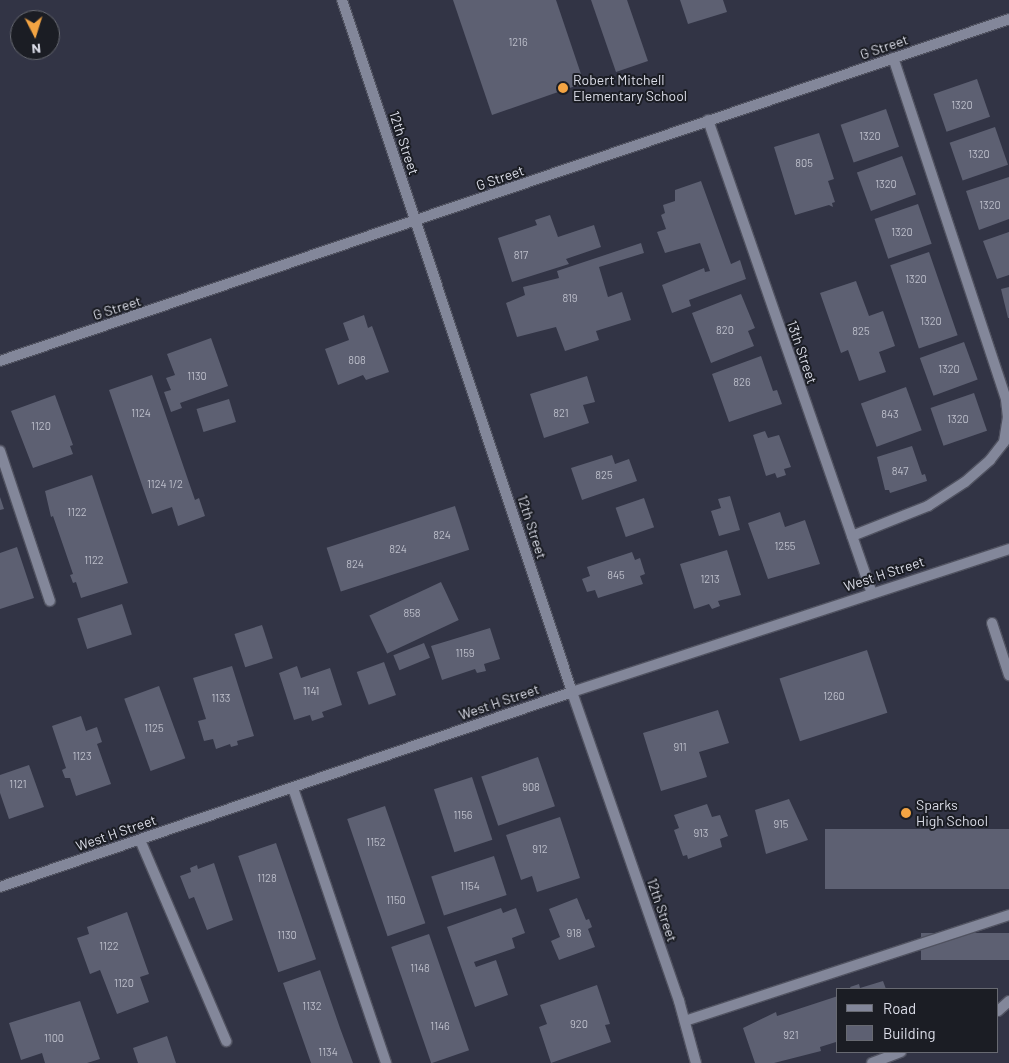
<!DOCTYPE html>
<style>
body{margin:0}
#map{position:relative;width:1009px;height:1063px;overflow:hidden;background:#323445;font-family:Barlow,sans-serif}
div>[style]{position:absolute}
.building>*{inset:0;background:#5d6072;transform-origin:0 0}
.roads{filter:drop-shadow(1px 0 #505260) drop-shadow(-1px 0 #505260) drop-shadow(0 1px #505260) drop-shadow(0 -1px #505260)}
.service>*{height:10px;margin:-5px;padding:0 5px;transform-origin:5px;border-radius:5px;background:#83879a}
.minor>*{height:10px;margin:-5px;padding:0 5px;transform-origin:5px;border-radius:5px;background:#83879a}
.dots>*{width:14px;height:14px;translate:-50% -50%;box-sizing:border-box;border:2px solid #1b1d24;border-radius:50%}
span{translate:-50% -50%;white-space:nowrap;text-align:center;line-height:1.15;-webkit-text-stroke:4px #1b1d24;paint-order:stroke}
.number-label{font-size:11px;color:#bcbeca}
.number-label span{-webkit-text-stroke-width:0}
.street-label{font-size:14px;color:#dbdde8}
.poi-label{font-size:14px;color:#dbdde8}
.left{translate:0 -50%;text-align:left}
.legend{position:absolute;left:836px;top:988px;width:162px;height:65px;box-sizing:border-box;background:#1b1d24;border:1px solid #686a72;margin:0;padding:6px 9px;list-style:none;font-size:15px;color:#dbdde8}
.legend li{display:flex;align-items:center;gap:10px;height:25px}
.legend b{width:25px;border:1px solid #686a72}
.north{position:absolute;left:10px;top:10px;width:50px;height:50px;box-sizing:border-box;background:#1b1d24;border:1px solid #686a72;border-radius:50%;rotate:175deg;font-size:14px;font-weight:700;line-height:20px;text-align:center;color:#dbdde8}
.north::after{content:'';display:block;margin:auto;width:18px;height:22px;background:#f3a443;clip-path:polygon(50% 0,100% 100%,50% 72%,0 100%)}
</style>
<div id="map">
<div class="building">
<i style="clip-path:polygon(453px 0,556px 0,584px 83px,492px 115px)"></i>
<i style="clip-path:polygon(591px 0,627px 0,648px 61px,616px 72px)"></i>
<i style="clip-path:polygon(680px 0,723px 0,727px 12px,688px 24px)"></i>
<i style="left:977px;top:79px;width:40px;height:46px;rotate:71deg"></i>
<i style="left:886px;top:109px;width:40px;height:48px;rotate:71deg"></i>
<i style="left:995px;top:127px;width:40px;height:48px;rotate:71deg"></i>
<i style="clip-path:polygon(819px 133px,834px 179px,828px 181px,835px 202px,832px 203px,833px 207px,829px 205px,795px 215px,774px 147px)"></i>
<i style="left:902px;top:156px;width:41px;height:48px;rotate:70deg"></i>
<i style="clip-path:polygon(1009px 177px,1009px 219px,979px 230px,966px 191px)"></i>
<i style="clip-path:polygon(701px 181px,731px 264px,740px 260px,746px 279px,689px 300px,691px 306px,672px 313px,662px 285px,704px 268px,705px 272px,710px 271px,700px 243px,665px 253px,657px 232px,666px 229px,661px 215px,665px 213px,663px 205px,675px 201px,675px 190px)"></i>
<i style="left:918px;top:204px;width:42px;height:46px;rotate:71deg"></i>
<i style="clip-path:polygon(550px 215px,558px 237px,594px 225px,601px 247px,566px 259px,569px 264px,512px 282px,498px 238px,537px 225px,535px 220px)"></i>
<i style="clip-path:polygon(1009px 232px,1009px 275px,997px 279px,983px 241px)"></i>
<i style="clip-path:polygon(641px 243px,644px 253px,599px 267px,608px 297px,622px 292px,631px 320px,596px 331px,599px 340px,565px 351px,556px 327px,517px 337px,506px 303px,525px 295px,523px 287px,559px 278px,557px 271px)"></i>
<i style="left:929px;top:252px;width:88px;height:41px;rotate:71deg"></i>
<i style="clip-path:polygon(856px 281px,869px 316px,883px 311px,895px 346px,879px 352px,886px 372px,859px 381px,848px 350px,841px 353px,820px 293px)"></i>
<i style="clip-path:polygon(1009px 287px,1009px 318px,1008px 318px,1001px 289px)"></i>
<i style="clip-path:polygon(741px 294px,755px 328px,748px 331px,754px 346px,711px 363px,692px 313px)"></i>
<i style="clip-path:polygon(364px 315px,368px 328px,372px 326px,389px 372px,366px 380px,363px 375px,338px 385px,325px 349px,349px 340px,343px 323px)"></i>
<i style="clip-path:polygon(211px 338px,228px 386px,180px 403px,182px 408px,171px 412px,164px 392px,171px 390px,166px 378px,175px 375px,167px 354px)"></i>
<i style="left:964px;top:342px;width:40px;height:47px;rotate:70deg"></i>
<i style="clip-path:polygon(761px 356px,773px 391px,777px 390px,782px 404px,729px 422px,712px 374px)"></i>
<i style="clip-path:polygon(152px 375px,195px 500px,199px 498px,205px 516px,178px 526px,172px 507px,152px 514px,109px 390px)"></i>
<i style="clip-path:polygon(587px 376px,595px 402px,583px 405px,589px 423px,544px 438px,530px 394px)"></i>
<i style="left:906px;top:387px;width:46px;height:48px;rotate:70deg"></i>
<i style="left:974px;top:393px;width:40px;height:46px;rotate:71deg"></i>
<i style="clip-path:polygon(55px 395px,73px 445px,70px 446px,73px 454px,33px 468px,11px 411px)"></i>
<i style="left:229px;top:399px;width:24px;height:34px;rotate:73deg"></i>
<i style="clip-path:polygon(765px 431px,768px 438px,779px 435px,791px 467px,784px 469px,786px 475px,777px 478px,775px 473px,766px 476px,753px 435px)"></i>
<i style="clip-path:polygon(912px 446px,922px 475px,925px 474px,927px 481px,890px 493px,889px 490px,885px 490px,877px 457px)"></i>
<i style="clip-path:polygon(612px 455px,615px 464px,629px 459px,637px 481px,582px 500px,571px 468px)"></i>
<i style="clip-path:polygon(92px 475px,128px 583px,81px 598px,76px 582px,73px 583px,70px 575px,73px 574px,53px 516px,51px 517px,45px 491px)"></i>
<i style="clip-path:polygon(730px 496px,740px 530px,719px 536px,711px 511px,721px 508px,718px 499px)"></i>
<i style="clip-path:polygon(0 497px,4px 509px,0 510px)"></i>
<i style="left:644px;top:498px;width:31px;height:30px;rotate:71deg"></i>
<i style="left:455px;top:506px;width:46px;height:135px;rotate:72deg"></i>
<i style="clip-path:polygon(780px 512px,785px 527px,805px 520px,820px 564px,768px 579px,748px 523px)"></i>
<i style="clip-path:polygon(17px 547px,34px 598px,0 609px,0 553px)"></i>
<i style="clip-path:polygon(727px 550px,741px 595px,718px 601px,720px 606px,712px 609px,709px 604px,694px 609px,680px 564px)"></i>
<i style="clip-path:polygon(632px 552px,635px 560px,640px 558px,645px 574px,640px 576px,643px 584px,598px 598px,595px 590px,587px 592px,582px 579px,590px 576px,587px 567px)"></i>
<i style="left:441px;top:582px;width:42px;height:79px;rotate:65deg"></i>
<i style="left:122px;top:604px;width:32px;height:47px;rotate:72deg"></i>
<i style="left:262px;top:625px;width:35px;height:29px;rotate:72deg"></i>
<i style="clip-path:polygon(490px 628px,500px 659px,484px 664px,486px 671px,477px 673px,475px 669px,442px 680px,431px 646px)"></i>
<i style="left:424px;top:643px;width:16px;height:33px;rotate:68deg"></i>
<i style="left:867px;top:650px;width:66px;height:92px;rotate:72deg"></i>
<i style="left:384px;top:662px;width:35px;height:29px;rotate:70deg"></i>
<i style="clip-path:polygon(232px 666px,254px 736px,237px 741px,238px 745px,231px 747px,230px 744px,216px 749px,213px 739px,204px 741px,198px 721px,206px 719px,193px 678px)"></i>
<i style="clip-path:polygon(297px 666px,301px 678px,330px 668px,342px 705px,322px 712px,324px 717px,312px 721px,310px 715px,294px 720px,279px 673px)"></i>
<i style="left:159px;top:686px;width:77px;height:37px;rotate:70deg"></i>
<i style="clip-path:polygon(718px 710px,729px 743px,699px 752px,707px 777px,661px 791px,643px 733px)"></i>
<i style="clip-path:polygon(81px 716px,86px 731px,97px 727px,102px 742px,97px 744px,111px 784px,76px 796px,70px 778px,65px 778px,62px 770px,66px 768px,52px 726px)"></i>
<i style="left:538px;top:757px;width:52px;height:60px;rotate:71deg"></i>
<i style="clip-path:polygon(29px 765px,44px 807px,9px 819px,0 793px,0 775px)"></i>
<i style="left:472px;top:777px;width:66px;height:40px;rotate:72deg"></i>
<i style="clip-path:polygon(789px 799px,808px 840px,766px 854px,755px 810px)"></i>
<i style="clip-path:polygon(707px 804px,712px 817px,720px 815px,728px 836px,720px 839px,722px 847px,688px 859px,687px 855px,683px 856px,674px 830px,679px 828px,674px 815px)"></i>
<i style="left:385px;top:806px;width:124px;height:40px;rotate:71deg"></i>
<i style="clip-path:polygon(560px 817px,580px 878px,537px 892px,532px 876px,521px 880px,506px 835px)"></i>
<i style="left:1009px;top:829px;width:60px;height:184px;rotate:90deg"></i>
<i style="left:276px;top:843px;width:123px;height:40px;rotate:71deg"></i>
<i style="left:494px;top:856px;width:41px;height:66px;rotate:72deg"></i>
<i style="clip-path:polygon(214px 863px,233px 920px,207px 930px,194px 897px,189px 899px,180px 876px,191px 872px,190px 868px,197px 865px,198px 869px)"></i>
<i style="clip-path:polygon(577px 898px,586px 920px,589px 919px,592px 927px,588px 929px,595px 947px,559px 960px,551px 941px,560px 937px,549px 909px)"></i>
<i style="clip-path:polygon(501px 908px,503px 913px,516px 908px,525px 933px,512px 938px,515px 948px,474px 962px,476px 967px,496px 960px,508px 995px,475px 1007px,447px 927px)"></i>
<i style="clip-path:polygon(127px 912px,149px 974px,140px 977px,149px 1002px,117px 1014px,100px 970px,90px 974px,77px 938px,89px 934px,87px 927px)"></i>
<i style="left:1009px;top:933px;width:27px;height:88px;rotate:90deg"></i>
<i style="left:429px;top:934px;width:123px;height:40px;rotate:71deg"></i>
<i style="clip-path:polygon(320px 970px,340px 1028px,353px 1063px,311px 1063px,283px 983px)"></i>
<i style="clip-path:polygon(883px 981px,886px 989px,851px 989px,850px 987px,859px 984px,860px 988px)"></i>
<i style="clip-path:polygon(597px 985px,610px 1024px,605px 1025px,611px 1042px,551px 1063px,539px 1027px,547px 1024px,540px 1005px)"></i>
<i style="clip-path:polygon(838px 996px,838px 1047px,836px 1042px,820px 1047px,821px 1051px,774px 1063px,755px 1063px,743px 1028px,776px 1012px,777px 1016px)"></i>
<i style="clip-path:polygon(80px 1001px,100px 1059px,87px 1063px,45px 1063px,42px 1053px,21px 1060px,9px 1023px)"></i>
<i style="clip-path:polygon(167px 1036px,176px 1063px,138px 1063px,133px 1048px)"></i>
</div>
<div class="roads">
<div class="service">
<i style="left:0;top:451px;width:158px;rotate:71.6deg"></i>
<i style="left:852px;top:536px;width:82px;rotate:-21.5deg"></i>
<i style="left:928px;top:506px;width:44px;rotate:-33deg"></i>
<i style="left:965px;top:482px;width:33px;rotate:-41deg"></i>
<i style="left:990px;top:460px;width:23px;rotate:-52deg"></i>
<i style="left:1004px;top:442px;width:24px;rotate:-81deg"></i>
<i style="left:1008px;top:418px;width:19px;rotate:-96deg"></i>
<i style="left:1006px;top:399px;width:359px;rotate:-108.3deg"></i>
<i style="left:992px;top:623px;width:55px;rotate:71.9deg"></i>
<i style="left:293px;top:788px;width:290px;rotate:71.3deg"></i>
<i style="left:140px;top:840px;width:219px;rotate:66.8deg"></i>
<i style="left:998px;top:1011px;width:15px;rotate:-42deg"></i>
<i style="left:685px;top:1021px;width:341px;rotate:-18.1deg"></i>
<i style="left:872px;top:1063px;width:31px;rotate:-21deg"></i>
</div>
<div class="minor">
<i style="left:342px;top:0;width:729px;rotate:71.61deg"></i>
<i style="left:572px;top:692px;width:327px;rotate:70.9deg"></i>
<i style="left:679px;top:1001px;width:64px;rotate:74.7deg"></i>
<i style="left:708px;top:120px;width:499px;rotate:70.9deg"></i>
<i style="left:0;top:361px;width:1065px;rotate:-18.72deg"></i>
<i style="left:0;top:887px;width:604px;rotate:-18.82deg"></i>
<i style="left:572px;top:692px;width:460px;rotate:-18.1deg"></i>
</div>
</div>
<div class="dots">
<i style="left:563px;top:88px;background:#f3a443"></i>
<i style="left:906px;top:813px;background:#f3a443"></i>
</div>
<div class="number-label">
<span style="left:518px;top:42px">1216</span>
<span style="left:962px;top:105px">1320</span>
<span style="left:870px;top:136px">1320</span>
<span style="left:979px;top:154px">1320</span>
<span style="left:804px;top:163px">805</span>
<span style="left:886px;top:184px">1320</span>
<span style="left:990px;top:205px">1320</span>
<span style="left:902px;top:232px">1320</span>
<span style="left:521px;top:255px">817</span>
<span style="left:916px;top:279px">1320</span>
<span style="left:570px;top:298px">819</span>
<span style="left:931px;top:321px">1320</span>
<span style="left:725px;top:330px">820</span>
<span style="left:861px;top:331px">825</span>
<span style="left:357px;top:360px">808</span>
<span style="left:949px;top:369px">1320</span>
<span style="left:197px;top:376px">1130</span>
<span style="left:742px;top:382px">826</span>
<span style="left:141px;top:413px">1124</span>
<span style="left:561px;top:413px">821</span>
<span style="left:890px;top:414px">843</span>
<span style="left:958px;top:419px">1320</span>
<span style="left:41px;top:426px">1120</span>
<span style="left:900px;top:471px">847</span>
<span style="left:604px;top:475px">825</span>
<span style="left:165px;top:484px">1124 1/2</span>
<span style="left:77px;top:512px">1122</span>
<span style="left:442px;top:535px">824</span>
<span style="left:785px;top:546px">1255</span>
<span style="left:398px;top:549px">824</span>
<span style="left:94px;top:560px">1122</span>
<span style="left:355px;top:564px">824</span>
<span style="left:616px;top:575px">845</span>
<span style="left:710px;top:579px">1213</span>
<span style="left:412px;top:613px">858</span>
<span style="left:465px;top:653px">1159</span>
<span style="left:311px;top:691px">1141</span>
<span style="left:834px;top:696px">1260</span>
<span style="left:221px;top:698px">1133</span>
<span style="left:154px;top:728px">1125</span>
<span style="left:680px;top:747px">911</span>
<span style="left:82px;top:756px">1123</span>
<span style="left:18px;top:784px">1121</span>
<span style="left:531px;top:787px">908</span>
<span style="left:463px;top:815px">1156</span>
<span style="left:781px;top:824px">915</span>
<span style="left:701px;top:833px">913</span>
<span style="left:376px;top:842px">1152</span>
<span style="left:540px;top:849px">912</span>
<span style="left:267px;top:878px">1128</span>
<span style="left:470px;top:886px">1154</span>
<span style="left:396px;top:900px">1150</span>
<span style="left:574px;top:933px">918</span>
<span style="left:287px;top:935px">1130</span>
<span style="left:109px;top:946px">1122</span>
<span style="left:420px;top:968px">1148</span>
<span style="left:124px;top:983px">1120</span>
<span style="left:312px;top:1006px">1132</span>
<span style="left:579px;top:1024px">920</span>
<span style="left:440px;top:1026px">1146</span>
<span style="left:791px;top:1035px">921</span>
<span style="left:54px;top:1038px">1100</span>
<span style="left:328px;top:1052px">1134</span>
</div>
<div class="street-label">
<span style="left:884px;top:47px;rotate:-19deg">G Street</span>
<span style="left:404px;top:143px;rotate:72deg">12th Street</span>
<span style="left:500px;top:178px;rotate:-19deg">G Street</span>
<span style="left:117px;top:308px;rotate:-18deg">G Street</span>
<span style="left:802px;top:352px;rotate:71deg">13th Street</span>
<span style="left:532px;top:527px;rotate:72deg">12th Street</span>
<span style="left:884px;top:574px;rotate:-18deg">West H Street</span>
<span style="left:499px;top:702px;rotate:-19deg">West H Street</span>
<span style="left:116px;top:833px;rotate:-19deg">West H Street</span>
<span style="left:662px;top:910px;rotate:71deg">12th Street</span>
</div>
<div class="poi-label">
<span class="left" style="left:573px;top:88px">Robert Mitchell<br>Elementary School</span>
<span class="left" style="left:916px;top:813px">Sparks<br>High School</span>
</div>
<ul class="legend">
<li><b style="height:6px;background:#83879a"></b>Road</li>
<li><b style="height:14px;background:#5d6072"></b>Building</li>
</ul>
<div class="north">N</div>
</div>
